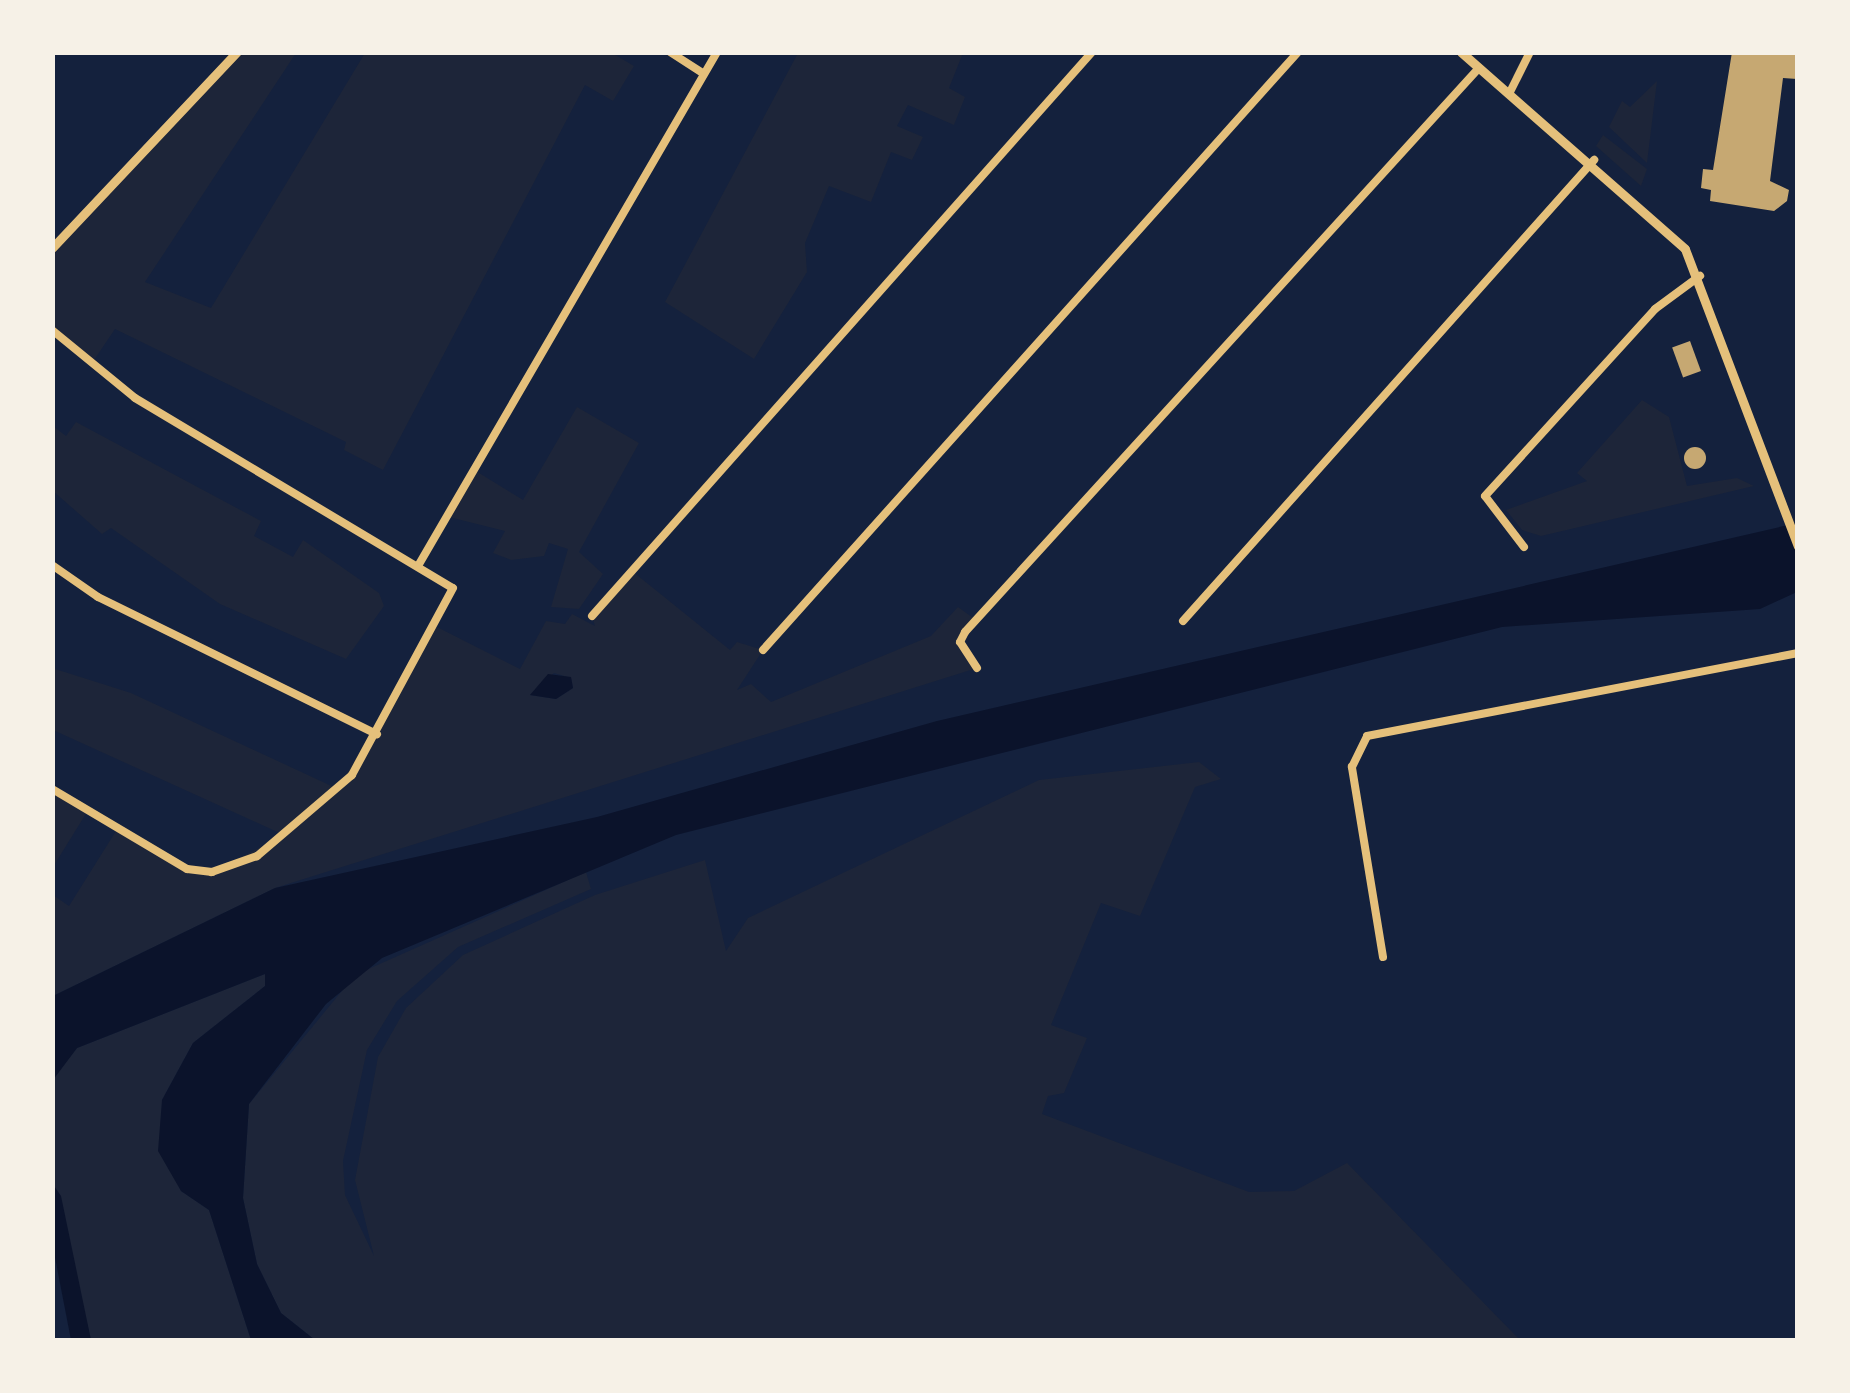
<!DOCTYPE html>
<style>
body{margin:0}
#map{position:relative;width:1850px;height:1393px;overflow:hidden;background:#14213d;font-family:Helvetica,sans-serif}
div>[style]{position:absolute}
.green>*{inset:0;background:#1d2539}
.water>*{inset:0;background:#0b132b}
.building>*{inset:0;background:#c6a872;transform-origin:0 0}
.round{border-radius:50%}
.minor>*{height:8px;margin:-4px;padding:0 4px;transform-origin:4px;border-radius:4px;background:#e5c07b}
.tertiary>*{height:9px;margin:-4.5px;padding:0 4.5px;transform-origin:4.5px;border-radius:4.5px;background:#e5c07b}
span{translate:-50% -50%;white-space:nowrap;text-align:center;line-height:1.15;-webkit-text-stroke:9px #f6f1e7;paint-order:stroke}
.frame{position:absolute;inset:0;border:55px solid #f6f1e7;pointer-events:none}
</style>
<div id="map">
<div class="green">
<i style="clip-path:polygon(237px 53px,296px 53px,145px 282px,211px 308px,365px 53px,612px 53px,634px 66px,613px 101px,585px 85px,383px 470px,344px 450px,346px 442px,115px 329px,92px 363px,53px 330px,53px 248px)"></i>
<i style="clip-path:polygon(798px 53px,963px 53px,949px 88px,965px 97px,954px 125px,908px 105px,897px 126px,923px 137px,912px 160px,891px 152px,871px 202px,829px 186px,805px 243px,807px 272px,754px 359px,665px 302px)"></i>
<i style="clip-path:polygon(1657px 81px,1647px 163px,1609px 127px,1622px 101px,1630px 107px)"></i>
<i style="clip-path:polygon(1603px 135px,1647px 169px,1641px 186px,1596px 146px)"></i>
<i style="clip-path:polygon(1642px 400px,1669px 417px,1687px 486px,1737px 478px,1754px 486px,1541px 536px,1522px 530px,1506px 510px,1587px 481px,1577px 473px)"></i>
<i style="clip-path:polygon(577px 407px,639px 443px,579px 552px,603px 574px,579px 609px,551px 607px,568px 549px,549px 543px,544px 556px,511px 560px,493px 553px,505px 531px,449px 517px,471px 468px,523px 500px)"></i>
<i style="clip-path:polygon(76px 422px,261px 521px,254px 536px,293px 557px,303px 540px,379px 593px,384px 606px,346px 659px,220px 604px,111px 528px,102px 534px,53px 491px,53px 426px,66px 436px)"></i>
<i style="clip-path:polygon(evenodd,632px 571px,730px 650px,737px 642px,763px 650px,737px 690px,751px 684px,771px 702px,931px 636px,958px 607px,976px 620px,960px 642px,977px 668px,275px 888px,53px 996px,53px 895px,69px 906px,116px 831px,158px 857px,212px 872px,284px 835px,53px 730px,52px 668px,131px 693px,338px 789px,433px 625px,520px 669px,546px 621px,565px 624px,572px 614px,595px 626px,592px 616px,632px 571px,554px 673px,571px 678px,573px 688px,556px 699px,530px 695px,554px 673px)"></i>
<i style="clip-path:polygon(1199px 762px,1221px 779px,1195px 787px,1140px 916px,1101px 903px,1051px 1025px,1087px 1038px,1064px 1093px,1048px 1096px,1042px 1114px,1249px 1192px,1294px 1191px,1347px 1163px,1520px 1340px,315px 1340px,281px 1313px,257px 1264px,243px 1198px,249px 1104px,355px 975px,586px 872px,591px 889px,458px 947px,397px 1001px,367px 1050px,343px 1161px,345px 1195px,374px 1256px,355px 1180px,378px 1057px,406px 1008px,463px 955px,595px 895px,705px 860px,726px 951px,748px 918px,1039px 780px)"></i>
<i style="clip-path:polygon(53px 789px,87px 812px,53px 867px)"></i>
<i style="clip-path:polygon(265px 974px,265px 986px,193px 1043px,162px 1100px,181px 1191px,209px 1210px,251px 1340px,91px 1340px,53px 1183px,52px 1080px,77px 1048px)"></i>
</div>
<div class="water">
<i style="clip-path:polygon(1797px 523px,1797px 592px,1760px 609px,1502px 627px,676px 835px,382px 958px,326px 1004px,249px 1104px,243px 1198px,257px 1264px,281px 1313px,315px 1340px,251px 1340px,209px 1210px,181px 1191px,158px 1151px,162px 1100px,193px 1043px,265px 986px,265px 974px,77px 1048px,53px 1080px,53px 996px,275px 888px,597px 817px,937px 721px)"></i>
<i style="clip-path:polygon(548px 674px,571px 677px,573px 688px,556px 699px,530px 695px)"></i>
<i style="clip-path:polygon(52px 1183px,61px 1196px,91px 1340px,71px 1340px,53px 1247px)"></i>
</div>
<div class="building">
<i style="clip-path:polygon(1732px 52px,1798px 52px,1797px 79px,1783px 78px,1770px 181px,1789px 190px,1787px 201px,1774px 211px,1710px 201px,1711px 190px,1701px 188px,1703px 169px,1713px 170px)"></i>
<i style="left:1690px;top:341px;width:32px;height:19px;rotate:70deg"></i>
<i class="round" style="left:1684px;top:447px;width:22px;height:22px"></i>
</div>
<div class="minor">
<i style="left:670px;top:52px;width:40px;rotate:32.9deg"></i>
<i style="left:1510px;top:92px;width:45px;rotate:-63.4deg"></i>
<i style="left:52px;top:330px;width:107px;rotate:39.3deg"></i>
<i style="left:135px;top:398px;width:370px;rotate:30.9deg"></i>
<i style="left:453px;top:588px;width:213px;rotate:118.4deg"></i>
<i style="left:352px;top:775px;width:125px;rotate:139.5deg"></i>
<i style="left:257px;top:856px;width:48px;rotate:160.4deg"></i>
<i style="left:212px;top:872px;width:25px;rotate:-173deg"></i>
<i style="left:187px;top:869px;width:157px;rotate:-149.3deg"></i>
<i style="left:1524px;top:547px;width:64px;rotate:-127.4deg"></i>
<i style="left:1485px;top:496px;width:253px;rotate:-47.7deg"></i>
<i style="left:1655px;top:309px;width:56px;rotate:-36.3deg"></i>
<i style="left:52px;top:565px;width:56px;rotate:34.8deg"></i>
<i style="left:98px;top:597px;width:311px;rotate:26.2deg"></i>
<i style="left:418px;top:566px;width:595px;rotate:-59.81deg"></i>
<i style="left:592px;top:616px;width:754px;rotate:-48.44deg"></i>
<i style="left:1183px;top:621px;width:618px;rotate:-48.28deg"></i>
<i style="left:763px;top:650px;width:802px;rotate:-48.18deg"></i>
<i style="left:977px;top:668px;width:31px;rotate:-123deg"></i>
<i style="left:960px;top:642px;width:11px;rotate:-63deg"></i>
<i style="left:965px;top:632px;width:763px;rotate:-47.66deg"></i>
<i style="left:1383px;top:957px;width:193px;rotate:-99.3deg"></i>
<i style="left:1352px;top:767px;width:34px;rotate:-64deg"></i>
<i style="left:1367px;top:736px;width:439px;rotate:-10.9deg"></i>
</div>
<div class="tertiary">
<i style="left:1461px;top:52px;width:298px;rotate:41.3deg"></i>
<i style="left:1685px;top:249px;width:318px;rotate:69.2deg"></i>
<i style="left:52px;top:248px;width:270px;rotate:-46.7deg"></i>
</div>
<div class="frame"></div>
</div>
